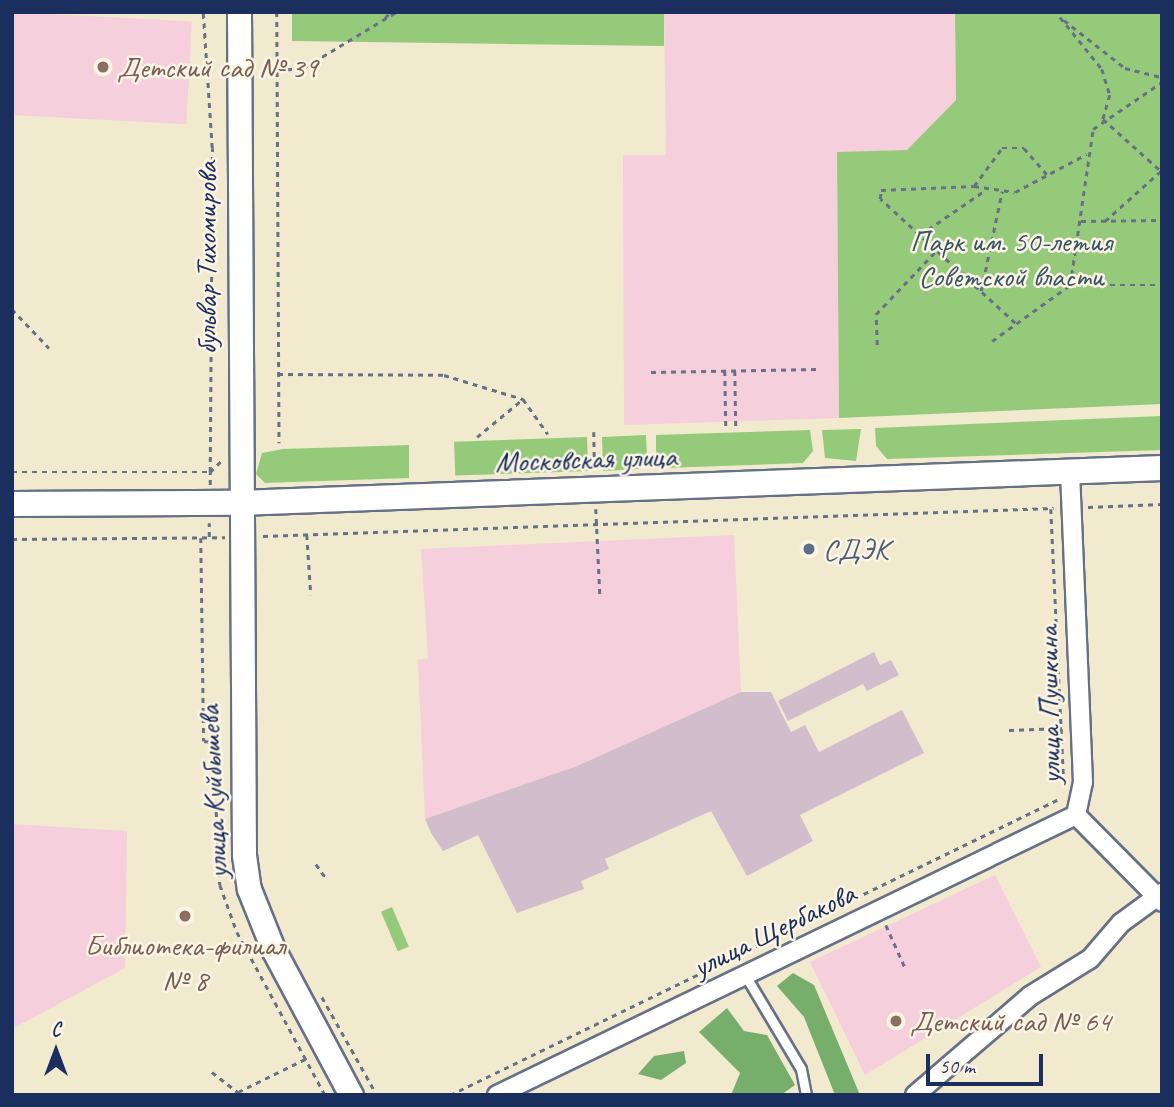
<!DOCTYPE html>
<meta charset="utf-8">
<style>
body{margin:0}
#map{position:relative;width:1174px;height:1107px;overflow:hidden;background:#f2eacf;font-family:Caveat,sans-serif}
div>[style]{position:absolute}
.built>*{inset:0;background:#f5cfdb;transform-origin:0 0}
.industrial>*{inset:0;background:#d1bdcc}
.green>*{inset:0;background:#96ca7b;transform-origin:0 0}
.forest>*{inset:0;background:#78ae6b}
.path>*{height:2.5px;margin-top:-1.25px;transform-origin:0;background:repeating-linear-gradient(90deg,#667086 0 5px,transparent 0 10px)}
.roads{filter:drop-shadow(2px 0 #667086) drop-shadow(-2px 0 #667086) drop-shadow(0 2px #667086) drop-shadow(0 -2px #667086)}
.service>*{height:9px;margin:-4.5px;padding:0 4.5px;transform-origin:4.5px;border-radius:4.5px;background:#fff}
.minor>*{height:18px;margin:-9px;padding:0 9px;transform-origin:9px;border-radius:9px;background:#fff}
.tertiary>*{height:23px;margin:-11.5px;padding:0 11.5px;transform-origin:11.5px;border-radius:11.5px;background:#fff}
.secondary>*{height:24px;margin:-12px;padding:0 12px;transform-origin:12px;border-radius:12px;background:#fff}
.dots>*{width:19px;height:19px;translate:-50% -50%;box-sizing:border-box;border:4px solid #fcf5e5;border-radius:50%}
span{translate:-50% -50%;white-space:nowrap;text-align:center;line-height:1.15;-webkit-text-stroke:5px #fcf5e5;paint-order:stroke}
.education-label{font-size:30px;color:#785e54}
.left{translate:0 -50%;text-align:left}
.park-label{font-size:30px;color:#3a5665}
.street-label{font-size:30px;color:#1b2f5e}
.service-label{font-size:30px;color:#4e5e75}
.frame{position:absolute;inset:0;border:14px solid #1b2f5e;pointer-events:none}
.north{position:absolute;left:21px;top:1016px;width:70px;height:70px;-webkit-text-stroke:5px #fcf5e5;paint-order:stroke;rotate:0deg;font-size:19px;font-weight:700;line-height:28px;text-align:center;color:#1b2f5e}
.north::after{content:'';display:block;margin:auto;width:24px;height:32px;background:#1b2f5e;clip-path:polygon(50% 0,100% 100%,50% 72%,0 100%)}
.scale{position:absolute;left:926px;top:1054px;width:117px;height:32px;box-sizing:border-box;border:4px solid #1b2f5e;border-top:0;padding-left:9px;font-size:21px;line-height:24px;white-space:nowrap;color:#1b2f5e;-webkit-text-stroke:5px #fcf5e5;paint-order:stroke}
</style>
<div id="map">
<div class="built">
<i style="left:12px;top:12px;width:180px;height:103px;rotate:3deg"></i>
<i style="clip-path:polygon(664px 12px,955px 12px,956px 100px,907px 150px,837px 153px,839px 418px,624px 425px,623px 155px,666px 155px)"></i>
<i style="clip-path:polygon(734px 535px,741px 692px,577px 766px,425px 819px,418px 660px,428px 658px,421px 549px)"></i>
<i style="clip-path:polygon(12px 824px,127px 831px,125px 968px,12px 1029px)"></i>
<i style="clip-path:polygon(995px 875px,1041px 967px,865px 1075px,810px 962px)"></i>
</div>
<div class="industrial">
<i style="clip-path:polygon(874px 652px,880px 665px,891px 660px,899px 675px,867px 691px,863px 684px,788px 721px,778px 701px)"></i>
<i style="clip-path:polygon(741px 692px,771px 692px,791px 732px,805px 725px,819px 752px,902px 710px,924px 753px,800px 815px,813px 841px,747px 876px,711px 811px,605px 859px,609px 869px,581px 881px,584px 889px,517px 913px,478px 835px,443px 851px,431px 833px,425px 819px,577px 766px)"></i>
</div>
<div class="green">
<i style="clip-path:polygon(292px 12px,664px 12px,664px 46px,292px 41px)"></i>
<i style="clip-path:polygon(955px 12px,1162px 12px,1162px 404px,839px 418px,837px 152px,907px 150px,956px 100px)"></i>
<i style="clip-path:polygon(1162px 416px,1162px 450px,887px 459px,876px 446px,875px 428px)"></i>
<i style="clip-path:polygon(861px 429px,856px 461px,825px 458px,822px 430px)"></i>
<i style="clip-path:polygon(810px 430px,813px 451px,803px 463px,666px 468px,656px 457px,656px 435px)"></i>
<i style="clip-path:polygon(646px 435px,647px 458px,638px 469px,603px 471px,602px 437px)"></i>
<i style="left:587px;top:437px;width:34px;height:133px;rotate:88deg"></i>
<i style="clip-path:polygon(409px 445px,409px 478px,265px 483px,256px 474px,262px 453px,283px 449px)"></i>
<i style="left:392px;top:907px;width:43px;height:12px;rotate:67deg"></i>
</div>
<div class="forest">
<i style="clip-path:polygon(793px 973px,814px 985px,860px 1095px,835px 1095px,804px 1017px,777px 986px)"></i>
<i style="clip-path:polygon(727px 1008px,744px 1031px,767px 1035px,795px 1085px,781px 1095px,731px 1095px,740px 1073px,699px 1032px)"></i>
<i style="clip-path:polygon(684px 1051px,686px 1063px,661px 1080px,638px 1074px,654px 1056px)"></i>
</div>
<div class="path">
<i style="left:277px;top:12px;width:431px;rotate:89.7deg"></i>
<i style="left:1060px;top:17px;width:67px;rotate:51.1deg"></i>
<i style="left:1102px;top:69px;width:27px;rotate:73deg"></i>
<i style="left:1110px;top:95px;width:25px;rotate:106deg"></i>
<i style="left:1103px;top:119px;width:79px;rotate:41.9deg"></i>
<i style="left:385px;top:18px;width:8px;rotate:-50deg"></i>
<i style="left:1064px;top:20px;width:78px;rotate:38.2deg"></i>
<i style="left:1125px;top:68px;width:38px;rotate:14deg"></i>
<i style="left:277px;top:71px;width:28px;rotate:-8deg"></i>
<i style="left:305px;top:67px;width:106px;rotate:-31.1deg"></i>
<i style="left:974px;top:186px;width:47px;rotate:-53.6deg"></i>
<i style="left:1002px;top:148px;width:22px"></i>
<i style="left:1024px;top:148px;width:35px;rotate:49deg"></i>
<i style="left:1081px;top:221px;width:81px;rotate:-0.7deg"></i>
<i style="left:1105px;top:221px;width:75px;rotate:-41.8deg"></i>
<i style="left:920px;top:235px;width:78px;rotate:-34.5deg"></i>
<i style="left:1070px;top:285px;width:158px;rotate:-81.6deg"></i>
<i style="left:1093px;top:129px;width:83px;rotate:-34.3deg"></i>
<i style="left:981px;top:291px;width:102px;rotate:-78.1deg"></i>
<i style="left:12px;top:309px;width:54px;rotate:46.5deg"></i>
<i style="left:1015px;top:323px;width:183px;rotate:-137.4deg"></i>
<i style="left:880px;top:199px;width:9px;rotate:-84deg"></i>
<i style="left:881px;top:190px;width:93px;rotate:-2.5deg"></i>
<i style="left:974px;top:186px;width:41px;rotate:8.3deg"></i>
<i style="left:1015px;top:192px;width:81px;rotate:-27.8deg"></i>
<i style="left:992px;top:341px;width:96px;rotate:-35.7deg"></i>
<i style="left:1070px;top:285px;width:92px"></i>
<i style="left:877px;top:345px;width:31px;rotate:-92deg"></i>
<i style="left:876px;top:314px;width:88px;rotate:-46.4deg"></i>
<i style="left:725px;top:371px;width:56px;rotate:89deg"></i>
<i style="left:735px;top:371px;width:56px;rotate:89deg"></i>
<i style="left:651px;top:372px;width:166px;rotate:-1deg"></i>
<i style="left:278px;top:374px;width:166px;rotate:0.3deg"></i>
<i style="left:444px;top:375px;width:83px;rotate:16.9deg"></i>
<i style="left:523px;top:399px;width:43px;rotate:54.5deg"></i>
<i style="left:594px;top:432px;width:39px;rotate:89deg"></i>
<i style="left:477px;top:437px;width:60px;rotate:-39.6deg"></i>
<i style="left:12px;top:472px;width:198px"></i>
<i style="left:210px;top:472px;width:324px;rotate:-89.6deg"></i>
<i style="left:212px;top:148px;width:136px;rotate:-93.8deg"></i>
<i style="left:210px;top:485px;width:13px;rotate:-90deg"></i>
<i style="left:210px;top:472px;width:18px;rotate:-45deg"></i>
<i style="left:1088px;top:507px;width:74px;rotate:-2.3deg"></i>
<i style="left:596px;top:509px;width:86px;rotate:87.3deg"></i>
<i style="left:1051px;top:509px;width:274px;rotate:87.3deg"></i>
<i style="left:307px;top:535px;width:60px;rotate:86.2deg"></i>
<i style="left:263px;top:536px;width:791px;rotate:-2.03deg"></i>
<i style="left:209px;top:537px;width:14px;rotate:-90deg"></i>
<i style="left:201px;top:538px;width:203px;rotate:89.2deg"></i>
<i style="left:204px;top:741px;width:9px;rotate:6deg"></i>
<i style="left:213px;top:742px;width:143px;rotate:87.2deg"></i>
<i style="left:220px;top:885px;width:50px;rotate:70.1deg"></i>
<i style="left:237px;top:932px;width:185px;rotate:61.6deg"></i>
<i style="left:12px;top:539px;width:213px;rotate:-0.5deg"></i>
<i style="left:1009px;top:730px;width:53px;rotate:-2.2deg"></i>
<i style="left:316px;top:864px;width:19px;rotate:55deg"></i>
<i style="left:886px;top:925px;width:46px;rotate:65.7deg"></i>
<i style="left:322px;top:997px;width:112px;rotate:60.7deg"></i>
<i style="left:212px;top:1072px;width:33px;rotate:38deg"></i>
<i style="left:238px;top:1092px;width:75px;rotate:-26.2deg"></i>
<i style="left:450px;top:1095px;width:679px;rotate:-25.92deg"></i>
</div>
<div class="roads">
<div class="service">
<i style="left:745px;top:975px;width:109px;rotate:59.2deg"></i>
<i style="left:801px;top:1069px;width:26px;rotate:79deg"></i>
</div>
<div class="minor">
<i style="left:1070px;top:472px;width:310px;rotate:87.6deg"></i>
<i style="left:1083px;top:782px;width:34px;rotate:102deg"></i>
<i style="left:1076px;top:815px;width:122px;rotate:45.3deg"></i>
<i style="left:497px;top:1095px;width:643px;rotate:-25.81deg"></i>
<i style="left:915px;top:1095px;width:152px;rotate:-40.7deg"></i>
<i style="left:1030px;top:996px;width:70px;rotate:-31.7deg"></i>
<i style="left:1090px;top:959px;width:48px;rotate:-49.3deg"></i>
<i style="left:1121px;top:923px;width:51px;rotate:-36.2deg"></i>
</div>
<div class="tertiary">
<i style="left:239px;top:12px;width:843px;rotate:89.66deg"></i>
<i style="left:244px;top:855px;width:34px;rotate:82deg"></i>
<i style="left:249px;top:889px;width:65px;rotate:68.2deg"></i>
<i style="left:273px;top:949px;width:166px;rotate:61.9deg"></i>
</div>
<div class="secondary">
<i style="left:12px;top:504px;width:227px;rotate:-0.3deg"></i>
<i style="left:239px;top:503px;width:924px;rotate:-2.17deg"></i>
</div>
</div>
<div class="dots">
<i style="left:103px;top:67px;background:#8d6e63"></i>
<i style="left:809px;top:549px;background:#5c6f8a"></i>
<i style="left:185px;top:916px;background:#8d6e63"></i>
<i style="left:896px;top:1021px;background:#8d6e63"></i>
</div>
<div class="education-label">
<span class="left" style="left:117px;top:67px">Детский сад № 39</span>
<span style="left:185px;top:962px">Библиотека-филиал<br>№ 8</span>
<span class="left" style="left:910px;top:1021px">Детский сад № 64</span>
</div>
<div class="park-label">
<span style="left:1011px;top:258px">Парк им. 50-летия<br>Советской власти</span>
</div>
<div class="street-label">
<span style="left:206px;top:258px;rotate:-90deg">бульвар Тихомирова</span>
<span style="left:586px;top:459px;rotate:-2deg">Московская улица</span>
<span style="left:1049px;top:705px;rotate:-91deg">улица Пушкина</span>
<span style="left:213px;top:792px;rotate:-93deg">улица Куйбышева</span>
<span style="left:774px;top:930px;rotate:-26deg">улица Щербакова</span>
</div>
<div class="service-label">
<span class="left" style="left:823px;top:549px">СДЭК</span>
</div>
<div class="frame"></div>
<div class="north">С</div>
<div class="scale">50 m</div>
</div>
